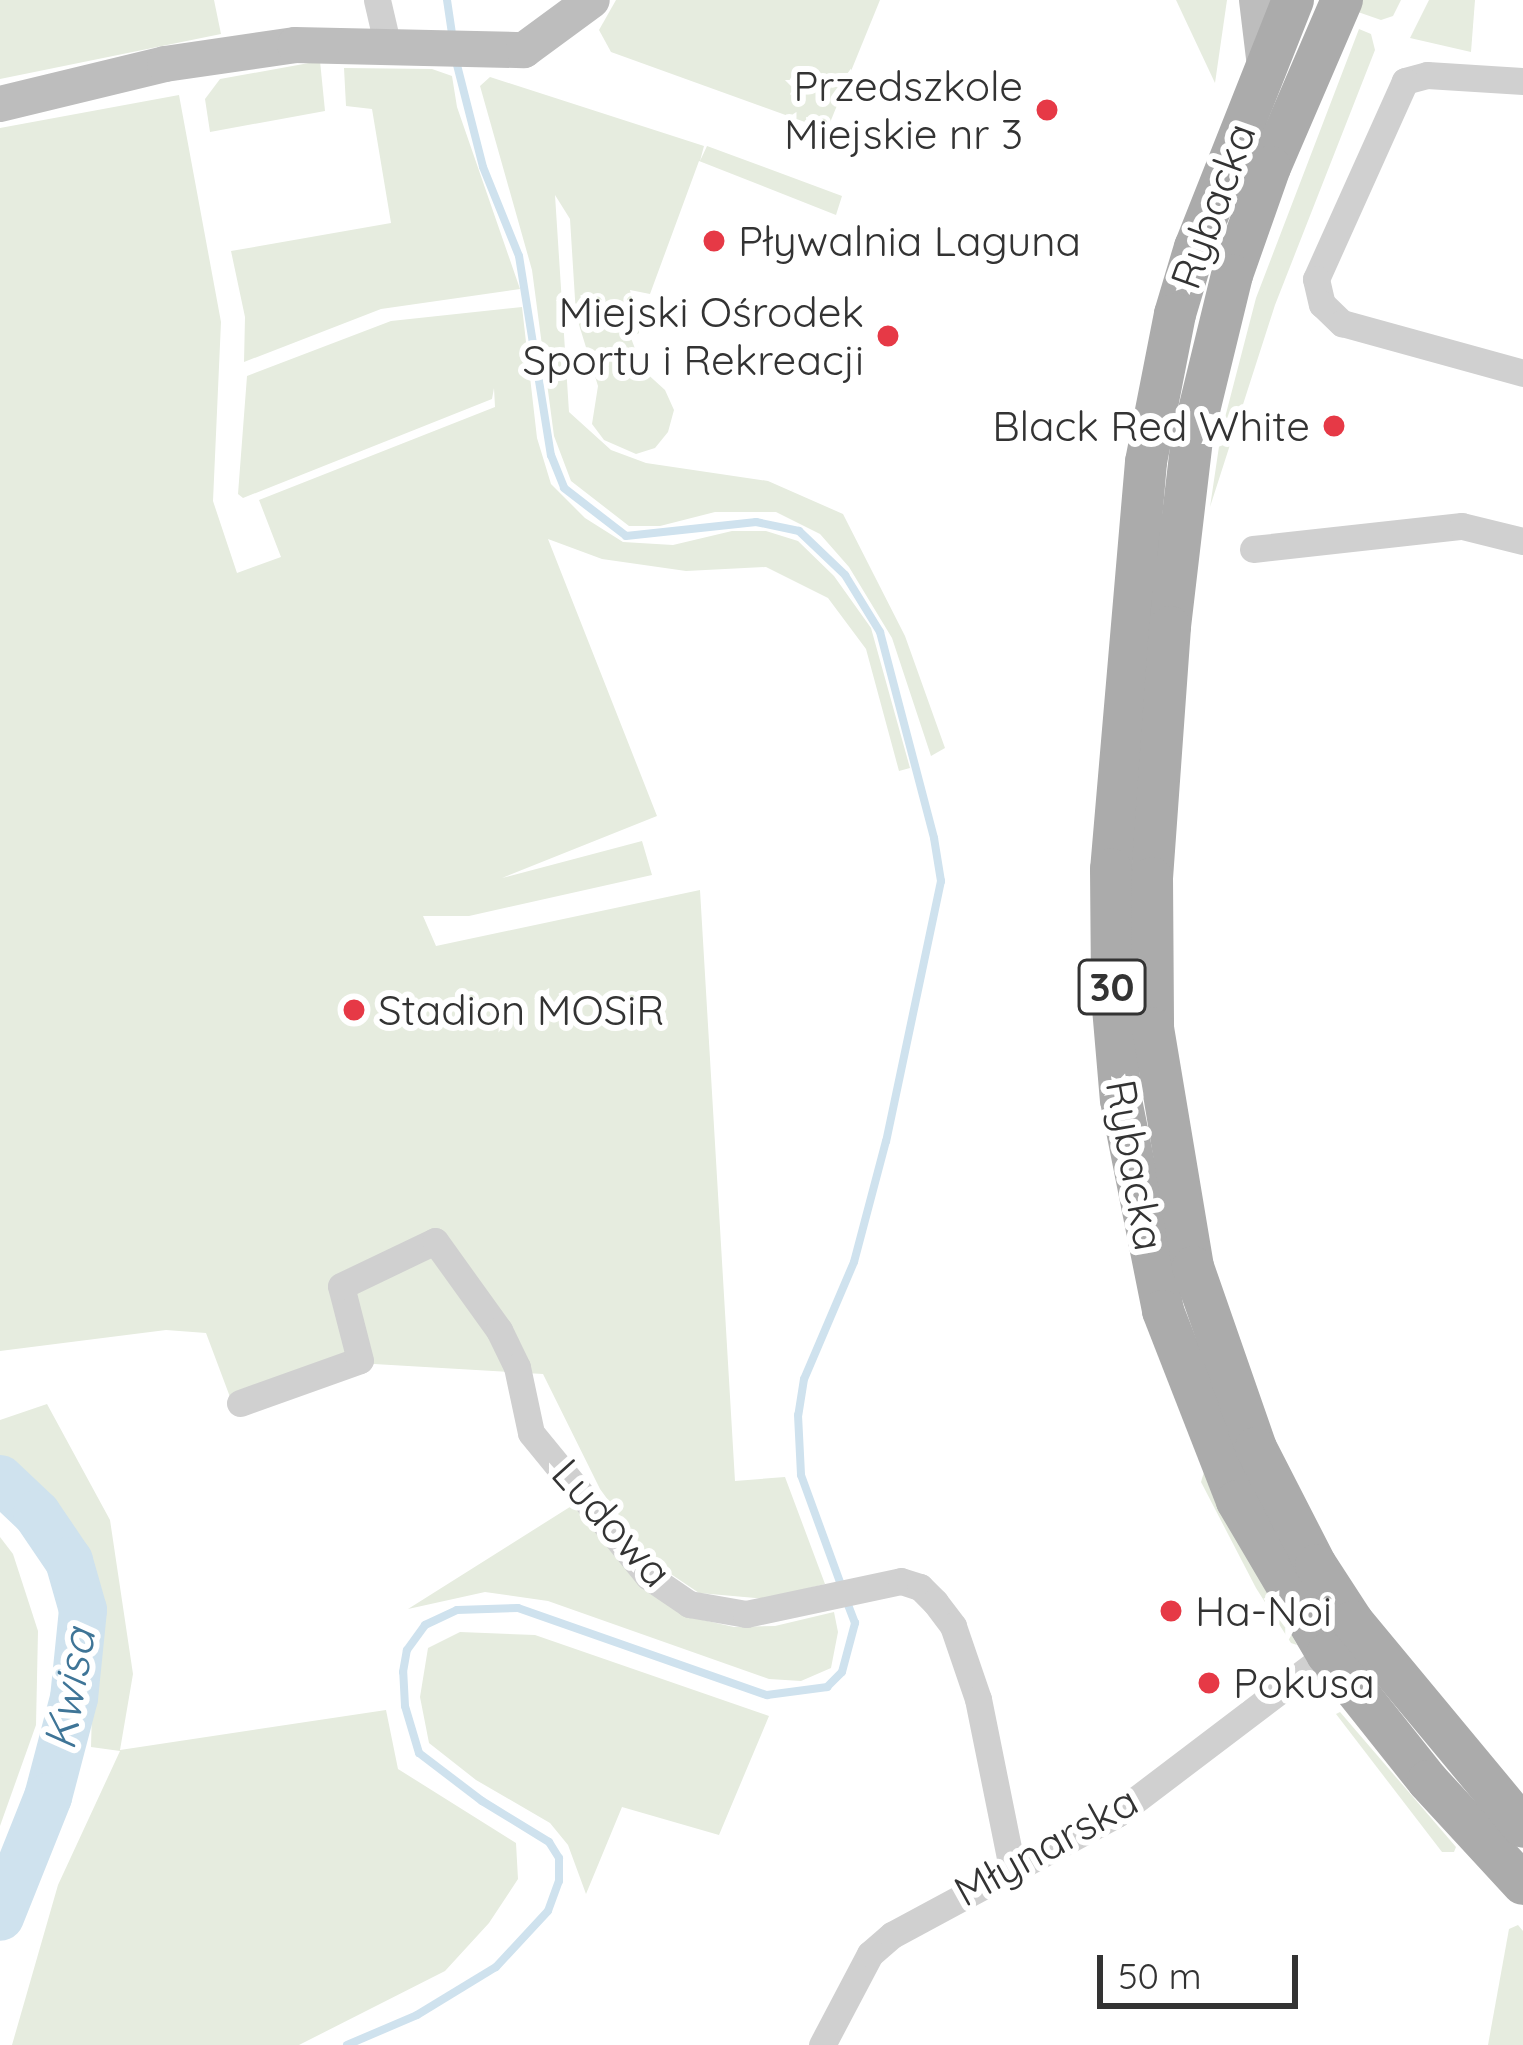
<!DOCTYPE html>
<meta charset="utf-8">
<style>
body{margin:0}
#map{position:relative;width:1523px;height:2045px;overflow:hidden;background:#fff;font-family:Quicksand,sans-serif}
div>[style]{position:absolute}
.green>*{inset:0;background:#e6ecdf}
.stream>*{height:8px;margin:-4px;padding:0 4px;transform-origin:4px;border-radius:4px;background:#cfe2ee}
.river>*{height:48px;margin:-24px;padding:0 24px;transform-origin:24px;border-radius:24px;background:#cfe2ee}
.street>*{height:27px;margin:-13.5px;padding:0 13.5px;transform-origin:13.5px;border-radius:13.5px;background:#d0d0d0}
.secondary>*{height:36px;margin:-18px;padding:0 18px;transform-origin:18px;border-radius:18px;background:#bdbdbd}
.primary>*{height:42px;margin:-21px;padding:0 21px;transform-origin:21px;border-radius:21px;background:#ababab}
.dots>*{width:33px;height:33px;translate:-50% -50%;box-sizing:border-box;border:6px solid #fff;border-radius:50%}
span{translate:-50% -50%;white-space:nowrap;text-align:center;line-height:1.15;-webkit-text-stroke:12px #fff;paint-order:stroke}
.shield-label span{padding:3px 9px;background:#fff;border:3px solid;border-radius:9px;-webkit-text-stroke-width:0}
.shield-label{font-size:39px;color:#333;font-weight:700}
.poi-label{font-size:42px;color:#333}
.right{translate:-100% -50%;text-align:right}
.left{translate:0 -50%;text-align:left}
.street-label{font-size:42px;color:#333}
.water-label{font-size:45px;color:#3f7597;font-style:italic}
.scale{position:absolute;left:1097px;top:1955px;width:201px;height:54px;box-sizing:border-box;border:6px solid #333;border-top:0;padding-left:15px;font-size:36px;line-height:42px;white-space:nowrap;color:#333;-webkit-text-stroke:9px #fff;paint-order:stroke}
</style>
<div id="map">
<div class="green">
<i style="clip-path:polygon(0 0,214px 0,221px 34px,0 79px)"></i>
<i style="clip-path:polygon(616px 0,880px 0,827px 130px,611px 52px,599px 30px)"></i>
<i style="clip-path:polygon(1176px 0,1227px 0,1215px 83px)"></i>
<i style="clip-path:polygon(1362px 0,1401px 0,1393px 16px,1381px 20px,1358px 12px)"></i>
<i style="clip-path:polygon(1429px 0,1475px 0,1471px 52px,1410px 38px)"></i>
<i style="clip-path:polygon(1359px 29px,1371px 34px,1375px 50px,1275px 305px,1210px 507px,1221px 433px,1256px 298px)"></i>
<i style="clip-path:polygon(320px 61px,325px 111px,210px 132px,205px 99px,220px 79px)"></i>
<i style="clip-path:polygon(344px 68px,432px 69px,452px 76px,457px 107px,520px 289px,381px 309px,244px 362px,245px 317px,231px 251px,391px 223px,372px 109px,346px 106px)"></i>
<i style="clip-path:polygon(490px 77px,704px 146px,700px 161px,707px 146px,842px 196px,836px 215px,699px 161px,650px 294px,630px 290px,639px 333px,631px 338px,643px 370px,665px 390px,674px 410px,668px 432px,655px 448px,636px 454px,604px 440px,592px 424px,598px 386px,576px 315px,570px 219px,555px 195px,569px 412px,611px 450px,646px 463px,768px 481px,843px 514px,905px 636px,945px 748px,931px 756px,892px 638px,849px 567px,820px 534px,776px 512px,715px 512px,660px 526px,629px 526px,571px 481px,554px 436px,532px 270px,480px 86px)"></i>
<i style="clip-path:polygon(179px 95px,221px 322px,213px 501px,237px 573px,281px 557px,259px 500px,495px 407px,494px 388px,492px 399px,243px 498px,238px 494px,247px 376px,391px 321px,522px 307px,537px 438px,551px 484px,585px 518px,623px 542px,673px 545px,732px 531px,766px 531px,798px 541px,834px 576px,871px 628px,910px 768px,899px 771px,866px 649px,828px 598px,766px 567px,686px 571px,602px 559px,548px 539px,657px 816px,502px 878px,642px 841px,652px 875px,469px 916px,423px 916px,436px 946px,700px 890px,735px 1481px,785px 1477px,825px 1584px,766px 1599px,699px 1593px,653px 1562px,600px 1489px,543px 1374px,374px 1364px,236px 1413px,206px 1333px,166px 1330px,0 1351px,0 128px)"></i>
<i style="clip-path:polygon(47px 1404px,110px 1520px,133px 1674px,120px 1750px,386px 1710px,398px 1769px,516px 1843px,518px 1879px,489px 1923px,445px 1971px,299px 2045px,12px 2045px,58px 1885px,120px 1751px,91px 1747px,95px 1596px,69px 1524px,0 1466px,0 1420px)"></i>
<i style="clip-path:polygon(1204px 1472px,1297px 1645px,1291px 1643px,1256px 1588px,1201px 1482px)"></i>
<i style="clip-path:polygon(573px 1505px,694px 1618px,734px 1627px,775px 1626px,834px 1612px,838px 1632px,831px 1668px,801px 1681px,769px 1679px,548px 1601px,485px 1592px,408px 1609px)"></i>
<i style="clip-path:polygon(0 1537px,13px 1554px,38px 1631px,36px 1725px,0 1826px)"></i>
<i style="clip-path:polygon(460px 1632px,535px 1635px,769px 1716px,719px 1835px,622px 1807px,586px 1894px,568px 1845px,550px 1823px,476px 1780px,429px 1743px,420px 1697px,428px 1648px)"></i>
<i style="clip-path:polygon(1340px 1712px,1456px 1847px,1454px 1852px,1442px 1852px,1336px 1714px)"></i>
<i style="clip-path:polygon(1518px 1925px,1523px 1931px,1523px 2045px,1488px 2045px,1509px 1929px)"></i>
</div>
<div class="stream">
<i style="left:447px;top:0;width:40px;rotate:81.5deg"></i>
<i style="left:456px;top:61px;width:109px;rotate:75.7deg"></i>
<i style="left:483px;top:167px;width:96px;rotate:68deg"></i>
<i style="left:519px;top:256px;width:202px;rotate:80.9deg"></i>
<i style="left:551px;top:455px;width:35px;rotate:68deg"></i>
<i style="left:564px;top:488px;width:78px;rotate:37.7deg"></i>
<i style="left:626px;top:536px;width:131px;rotate:-6.1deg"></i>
<i style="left:756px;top:522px;width:44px;rotate:11.8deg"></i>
<i style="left:799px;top:531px;width:64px;rotate:43.7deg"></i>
<i style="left:845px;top:575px;width:67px;rotate:58.4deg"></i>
<i style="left:880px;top:632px;width:213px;rotate:75.3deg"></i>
<i style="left:934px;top:838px;width:44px;rotate:80.8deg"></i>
<i style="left:941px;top:881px;width:266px;rotate:101.9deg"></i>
<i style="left:886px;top:1141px;width:125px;rotate:104.8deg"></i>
<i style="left:854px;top:1262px;width:127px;rotate:113.1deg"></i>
<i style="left:804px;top:1379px;width:36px;rotate:99deg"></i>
<i style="left:798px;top:1415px;width:60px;rotate:87.1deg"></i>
<i style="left:801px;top:1475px;width:117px;rotate:70deg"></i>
<i style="left:347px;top:2045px;width:76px;rotate:-23.2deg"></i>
<i style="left:417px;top:2015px;width:92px;rotate:-31.3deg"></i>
<i style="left:496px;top:1967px;width:76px;rotate:-47.1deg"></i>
<i style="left:548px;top:1911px;width:32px;rotate:-70deg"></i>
<i style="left:559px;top:1881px;width:23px;rotate:-90deg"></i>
<i style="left:559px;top:1858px;width:19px;rotate:-122deg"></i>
<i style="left:549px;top:1842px;width:79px;rotate:-148.5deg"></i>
<i style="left:482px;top:1801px;width:79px;rotate:-142.7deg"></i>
<i style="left:419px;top:1753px;width:49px;rotate:-106.6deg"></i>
<i style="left:405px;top:1706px;width:34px;rotate:-93deg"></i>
<i style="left:403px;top:1672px;width:22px;rotate:-80deg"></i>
<i style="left:407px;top:1650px;width:31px;rotate:-54deg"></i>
<i style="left:425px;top:1625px;width:35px;rotate:-25deg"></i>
<i style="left:457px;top:1610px;width:61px;rotate:-1.9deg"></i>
<i style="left:518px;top:1608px;width:264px;rotate:19.3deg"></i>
<i style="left:767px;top:1695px;width:61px;rotate:-7.6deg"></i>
<i style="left:827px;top:1687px;width:21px;rotate:-45deg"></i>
<i style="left:842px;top:1672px;width:51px;rotate:-75.1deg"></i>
<i style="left:855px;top:1623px;width:26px;rotate:-111deg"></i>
</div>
<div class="river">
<i style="left:0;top:1479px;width:51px;rotate:43.4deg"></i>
<i style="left:37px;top:1514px;width:57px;rotate:55.8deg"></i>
<i style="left:69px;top:1561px;width:51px;rotate:74.1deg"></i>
<i style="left:83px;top:1610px;width:88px;rotate:95.8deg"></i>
<i style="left:74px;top:1698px;width:102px;rotate:104.7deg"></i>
<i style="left:48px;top:1797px;width:129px;rotate:111.8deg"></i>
</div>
<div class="street">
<i style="left:377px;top:0;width:44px;rotate:76.9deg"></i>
<i style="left:1523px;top:81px;width:96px;rotate:-176.4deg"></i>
<i style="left:1427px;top:75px;width:23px;rotate:165deg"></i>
<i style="left:1405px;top:81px;width:217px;rotate:114.2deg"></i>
<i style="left:1316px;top:279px;width:26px;rotate:77deg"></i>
<i style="left:1322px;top:304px;width:28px;rotate:44deg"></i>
<i style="left:1342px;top:323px;width:188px;rotate:15.4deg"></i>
<i style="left:1253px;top:549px;width:210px;rotate:-6.3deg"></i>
<i style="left:1462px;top:526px;width:63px;rotate:13.8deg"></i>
<i style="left:240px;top:1403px;width:127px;rotate:-19.7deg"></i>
<i style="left:360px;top:1360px;width:76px;rotate:-104.4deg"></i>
<i style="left:341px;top:1286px;width:104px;rotate:-25.6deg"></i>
<i style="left:435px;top:1241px;width:110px;rotate:54.3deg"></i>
<i style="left:499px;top:1330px;width:41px;rotate:64.1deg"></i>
<i style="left:517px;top:1367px;width:67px;rotate:78deg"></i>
<i style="left:531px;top:1433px;width:185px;rotate:50.7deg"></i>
<i style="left:648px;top:1576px;width:50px;rotate:34.3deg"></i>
<i style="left:689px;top:1604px;width:58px;rotate:10deg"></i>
<i style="left:746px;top:1614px;width:158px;rotate:-12deg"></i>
<i style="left:901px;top:1581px;width:20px;rotate:18deg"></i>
<i style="left:920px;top:1587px;width:21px;rotate:45deg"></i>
<i style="left:935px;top:1602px;width:30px;rotate:53deg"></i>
<i style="left:953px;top:1626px;width:77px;rotate:71.1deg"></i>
<i style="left:978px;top:1699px;width:171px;rotate:78.6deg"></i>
<i style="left:822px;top:2045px;width:103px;rotate:-62.2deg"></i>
<i style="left:870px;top:1954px;width:29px;rotate:-41deg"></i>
<i style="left:892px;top:1935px;width:255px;rotate:-28.3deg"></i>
<i style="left:1117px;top:1814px;width:276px;rotate:-37.2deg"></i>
</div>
<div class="secondary">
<i style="left:1257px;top:0;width:66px;rotate:83.1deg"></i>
<i style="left:0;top:104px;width:170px;rotate:-13.6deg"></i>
<i style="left:165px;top:64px;width:131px;rotate:-8.3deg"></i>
<i style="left:295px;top:45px;width:229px;rotate:1.3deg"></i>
<i style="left:524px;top:50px;width:84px;rotate:-36.3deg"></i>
</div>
<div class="primary">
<i style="left:1293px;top:0;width:266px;rotate:111.6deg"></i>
<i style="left:1195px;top:247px;width:70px;rotate:106.6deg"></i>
<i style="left:1175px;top:314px;width:151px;rotate:101.1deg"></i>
<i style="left:1146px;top:462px;width:409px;rotate:94.9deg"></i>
<i style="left:1111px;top:869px;width:127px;rotate:89.5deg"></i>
<i style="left:1112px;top:996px;width:104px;rotate:85.1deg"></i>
<i style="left:1121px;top:1100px;width:215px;rotate:78.7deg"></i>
<i style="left:1163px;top:1311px;width:204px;rotate:68.7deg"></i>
<i style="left:1237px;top:1501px;width:178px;rotate:59.5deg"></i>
<i style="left:1327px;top:1654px;width:162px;rotate:51.5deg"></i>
<i style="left:1428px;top:1781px;width:140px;rotate:47.3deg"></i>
<i style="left:1342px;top:0;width:182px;rotate:113.3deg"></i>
<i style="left:1270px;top:167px;width:114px;rotate:109.4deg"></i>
<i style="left:1232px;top:275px;width:169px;rotate:103.7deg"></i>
<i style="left:1192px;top:439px;width:189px;rotate:96.7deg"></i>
<i style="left:1170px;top:627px;width:252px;rotate:94.1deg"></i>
<i style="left:1152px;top:878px;width:150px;rotate:89.6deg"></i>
<i style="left:1153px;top:1028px;width:242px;rotate:80.5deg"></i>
<i style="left:1193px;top:1267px;width:192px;rotate:70.8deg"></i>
<i style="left:1256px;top:1448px;width:131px;rotate:62.9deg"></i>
<i style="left:1316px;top:1565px;width:68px;rotate:57deg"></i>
<i style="left:1353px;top:1622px;width:266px;rotate:50.3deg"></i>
</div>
<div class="dots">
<i style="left:1047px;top:110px;background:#e63946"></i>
<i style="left:714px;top:241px;background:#e63946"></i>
<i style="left:888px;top:336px;background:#e63946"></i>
<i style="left:1334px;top:426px;background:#e63946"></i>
<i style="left:354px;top:1010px;background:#e63946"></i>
<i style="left:1171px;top:1611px;background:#e63946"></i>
<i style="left:1209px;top:1683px;background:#e63946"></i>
</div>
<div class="shield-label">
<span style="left:1112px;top:987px">30</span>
</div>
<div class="poi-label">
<span class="right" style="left:1023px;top:110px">Przedszkole<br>Miejskie nr 3</span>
<span class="left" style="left:738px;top:241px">Pływalnia Laguna</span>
<span class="right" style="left:864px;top:336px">Miejski Ośrodek<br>Sportu i Rekreacji</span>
<span class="right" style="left:1310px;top:426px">Black Red White</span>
<span class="left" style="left:378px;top:1010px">Stadion MOSiR</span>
<span class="left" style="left:1195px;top:1611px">Ha-Noi</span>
<span class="left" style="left:1233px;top:1683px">Pokusa</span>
</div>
<div class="street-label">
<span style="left:1213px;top:206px;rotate:-70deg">Rybacka</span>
<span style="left:1135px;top:1165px;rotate:80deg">Rybacka</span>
<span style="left:612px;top:1523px;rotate:48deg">Ludowa</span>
<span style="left:1046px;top:1846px;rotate:-29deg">Młynarska</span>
</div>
<div class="water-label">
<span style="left:69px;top:1689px;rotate:-80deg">Kwisa</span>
</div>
<div class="scale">50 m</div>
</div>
